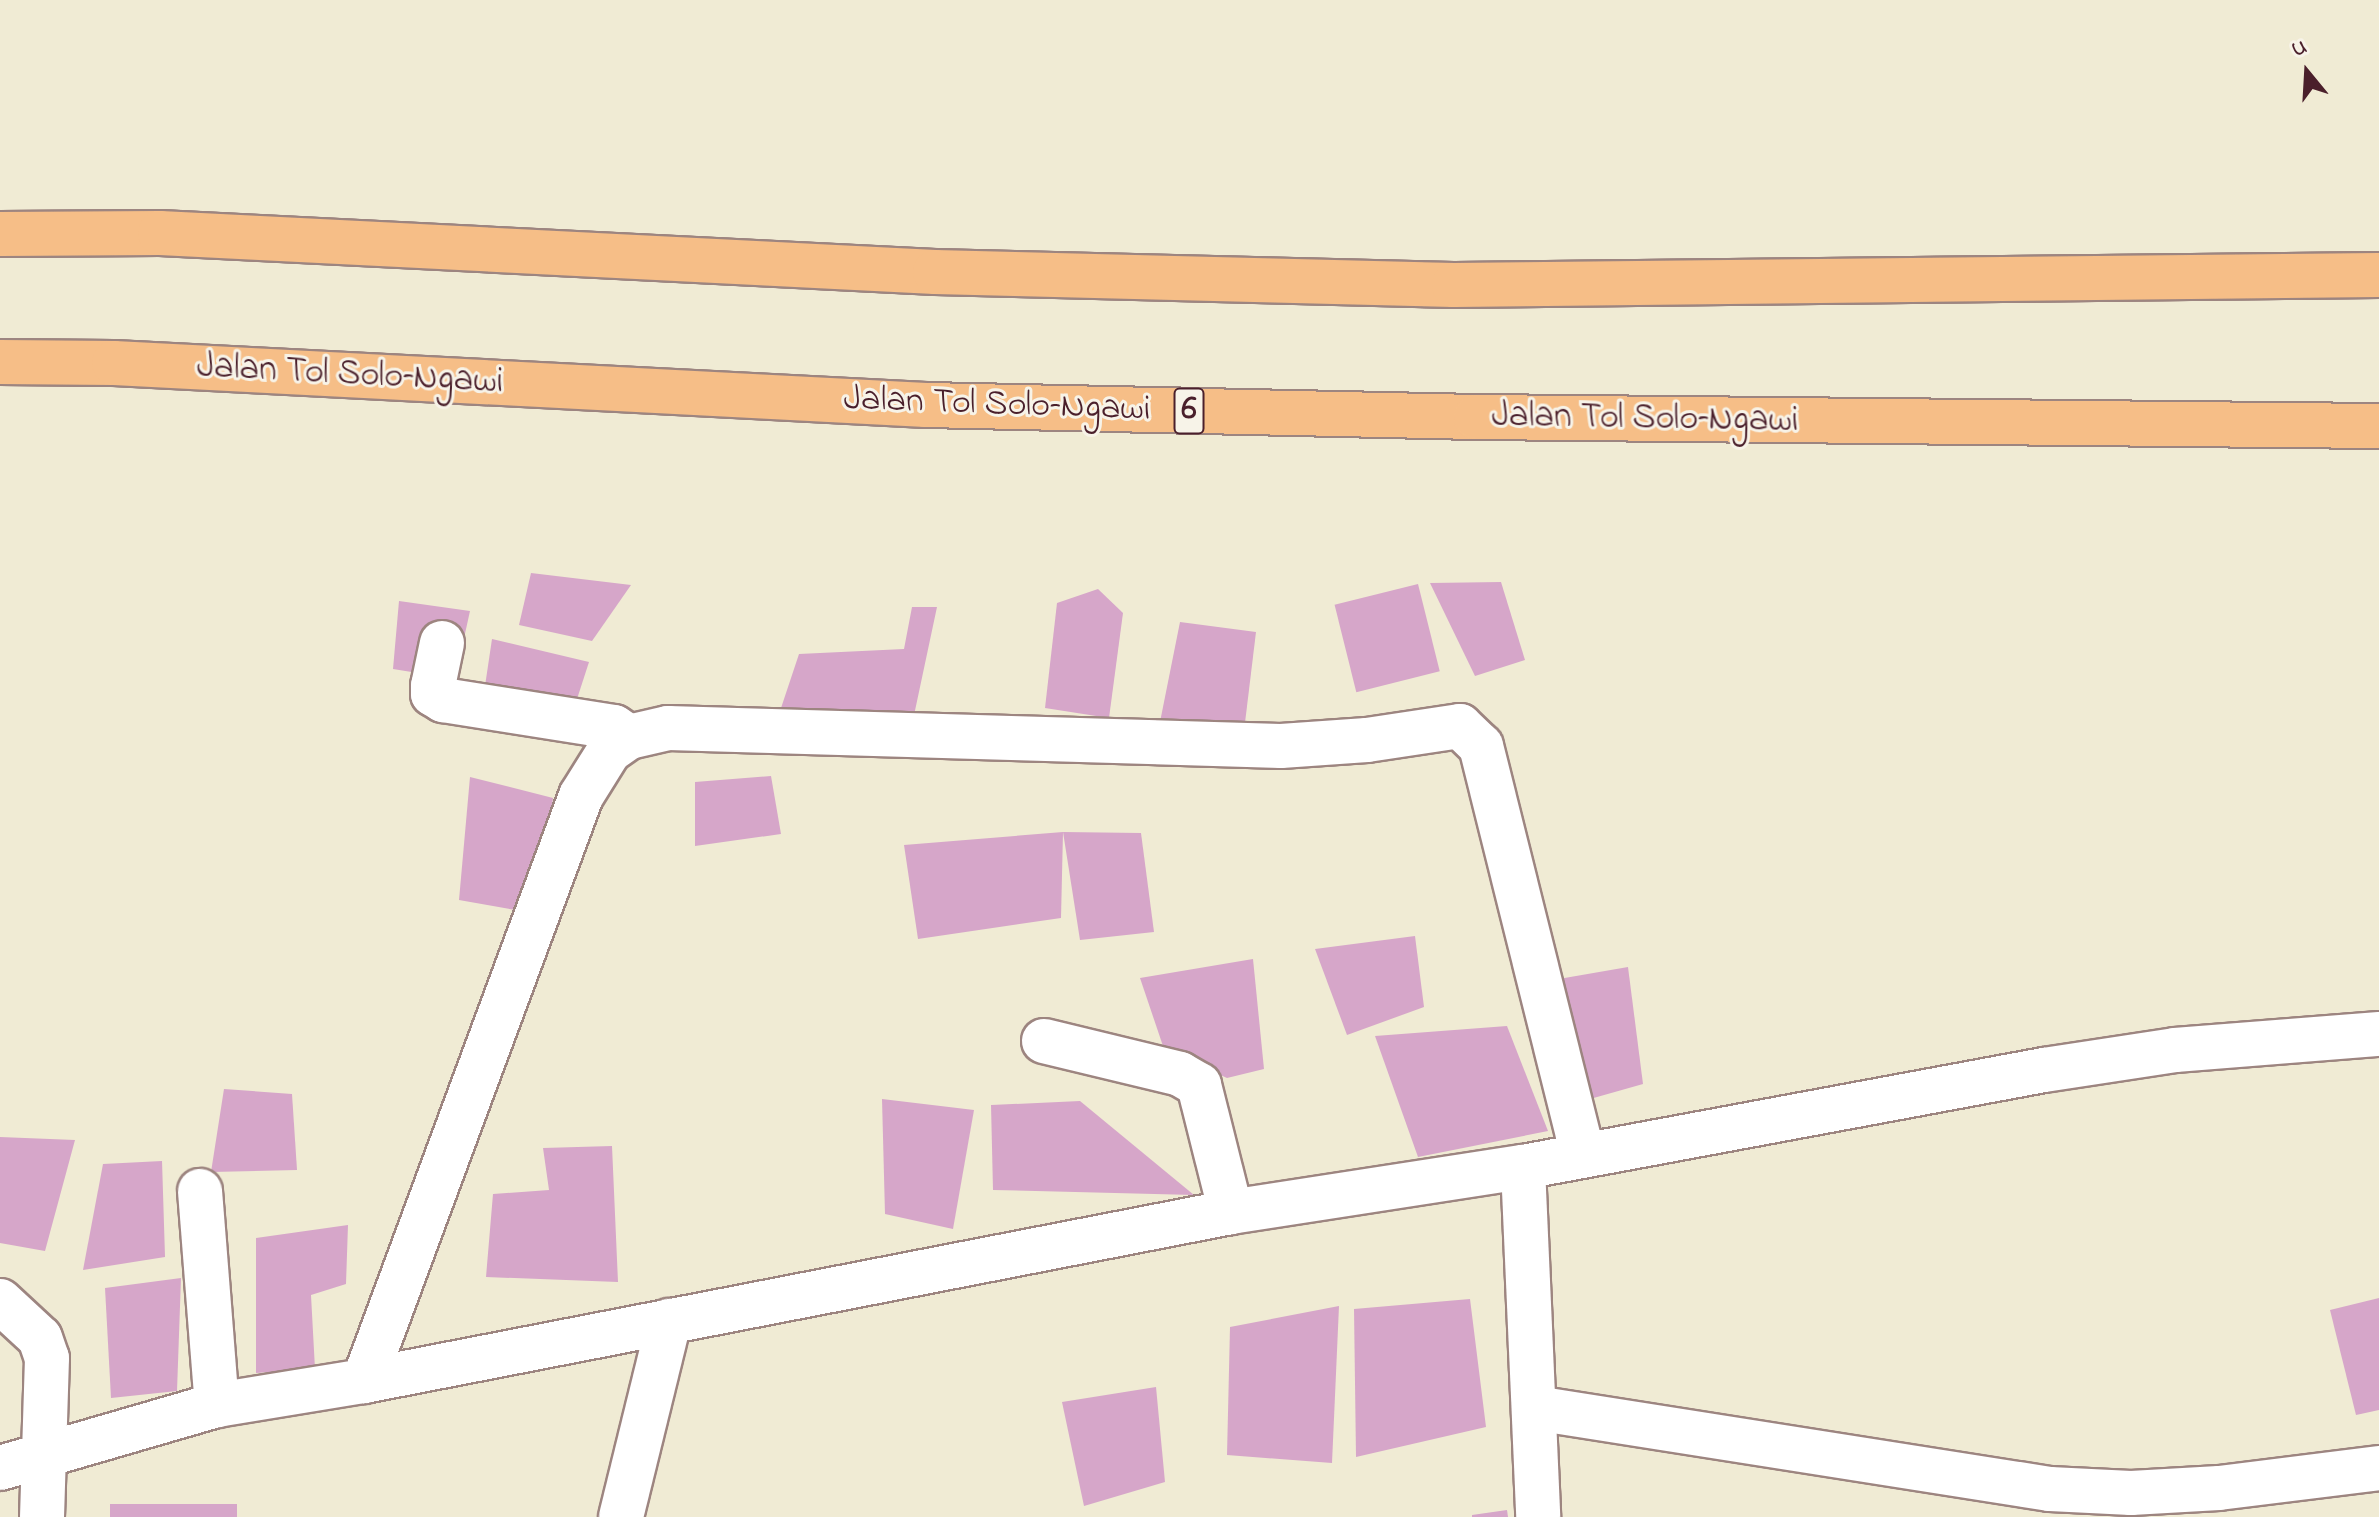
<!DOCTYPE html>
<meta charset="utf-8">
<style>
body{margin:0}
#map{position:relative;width:2379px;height:1517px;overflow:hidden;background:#f0ebd4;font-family:"Indie Flower",sans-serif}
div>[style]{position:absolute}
.building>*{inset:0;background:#d6a6c9;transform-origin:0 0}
.roads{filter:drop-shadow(2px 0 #9d8580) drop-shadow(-2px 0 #9d8580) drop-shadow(0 2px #9d8580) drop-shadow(0 -2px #9d8580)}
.minor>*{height:44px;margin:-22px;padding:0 22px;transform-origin:22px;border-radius:22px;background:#fff}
.tertiary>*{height:44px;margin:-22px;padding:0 22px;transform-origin:22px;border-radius:22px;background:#fff}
.motorway>*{height:44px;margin:-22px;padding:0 22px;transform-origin:22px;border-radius:22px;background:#f6be87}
span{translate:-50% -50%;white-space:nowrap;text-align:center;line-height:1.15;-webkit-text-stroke:6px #f7f3e8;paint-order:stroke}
.shield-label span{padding:2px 6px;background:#f7f3e8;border:2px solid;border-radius:6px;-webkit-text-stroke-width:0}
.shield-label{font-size:34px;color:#4a1f2b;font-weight:700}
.street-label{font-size:36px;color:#4a1f2b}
.north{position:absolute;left:2267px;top:32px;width:80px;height:80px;-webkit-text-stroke:6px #f7f3e8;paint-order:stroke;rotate:342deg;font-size:22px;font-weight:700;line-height:32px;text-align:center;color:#4a1f2b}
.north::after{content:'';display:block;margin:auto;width:28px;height:36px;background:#4a1f2b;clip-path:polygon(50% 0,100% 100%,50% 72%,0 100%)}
</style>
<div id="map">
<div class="building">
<i style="clip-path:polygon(531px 573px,631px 585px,592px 641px,519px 625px)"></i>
<i style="clip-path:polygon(1501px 582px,1525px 660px,1475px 676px,1430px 583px)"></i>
<i style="left:1418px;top:584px;width:90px;height:86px;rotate:76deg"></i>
<i style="clip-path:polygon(1098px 589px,1123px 613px,1109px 718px,1045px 708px,1057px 603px)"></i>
<i style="clip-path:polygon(399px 601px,470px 611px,455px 679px,393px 669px)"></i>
<i style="clip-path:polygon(912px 607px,937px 607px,913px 720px,781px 708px,799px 654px,904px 649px)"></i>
<i style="clip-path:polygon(1180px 622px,1256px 632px,1244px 731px,1159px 727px)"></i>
<i style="clip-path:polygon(492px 639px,589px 662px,577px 699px,485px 686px)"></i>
<i style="clip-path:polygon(771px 776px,781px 834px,695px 846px,695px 782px)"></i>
<i style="clip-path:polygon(470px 777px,553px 798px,538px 914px,459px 900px)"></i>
<i style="clip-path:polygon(1063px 832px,1061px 918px,918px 939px,904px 845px)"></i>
<i style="clip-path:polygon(1063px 832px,1141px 833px,1154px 932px,1080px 940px)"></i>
<i style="clip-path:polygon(1415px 936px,1424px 1007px,1347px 1035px,1315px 949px)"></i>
<i style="clip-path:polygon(1253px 959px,1264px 1069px,1227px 1078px,1164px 1049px,1140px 978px)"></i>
<i style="clip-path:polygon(1628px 967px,1643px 1084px,1583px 1101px,1553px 980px)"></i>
<i style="clip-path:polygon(1507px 1026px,1548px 1131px,1418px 1157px,1375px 1036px)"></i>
<i style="clip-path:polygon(224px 1089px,292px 1094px,297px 1170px,211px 1172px)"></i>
<i style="clip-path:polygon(882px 1099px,974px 1110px,953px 1229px,885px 1214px)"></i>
<i style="clip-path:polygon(1080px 1101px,1194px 1195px,993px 1190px,991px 1105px)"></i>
<i style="clip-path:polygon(0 1137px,75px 1140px,45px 1251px,0 1243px)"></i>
<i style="clip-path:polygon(612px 1146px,618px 1282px,486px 1277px,493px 1194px,549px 1190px,543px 1148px)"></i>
<i style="clip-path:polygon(162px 1161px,165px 1257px,83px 1270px,103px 1164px)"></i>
<i style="clip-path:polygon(348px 1225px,346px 1284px,311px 1295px,315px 1369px,256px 1373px,256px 1238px)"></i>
<i style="clip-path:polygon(181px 1278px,177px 1391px,111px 1398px,105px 1288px)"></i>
<i style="clip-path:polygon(2379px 1298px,2379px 1410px,2356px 1415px,2330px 1310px)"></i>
<i style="clip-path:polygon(1470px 1299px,1486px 1427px,1356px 1457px,1354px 1309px)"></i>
<i style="clip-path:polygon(1339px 1306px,1332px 1463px,1227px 1455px,1230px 1327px)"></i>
<i style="clip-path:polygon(1156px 1387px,1165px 1482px,1084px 1506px,1062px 1402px)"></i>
<i style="left:110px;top:1504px;width:127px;height:13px"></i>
<i style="clip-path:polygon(1507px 1510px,1508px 1517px,1472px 1517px,1472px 1515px)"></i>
</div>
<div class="roads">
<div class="minor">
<i style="left:442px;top:643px;width:44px;rotate:101.8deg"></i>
<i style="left:433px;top:686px;width:8px;rotate:90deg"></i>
<i style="left:433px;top:694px;width:12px;rotate:31deg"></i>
<i style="left:443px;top:700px;width:173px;rotate:9deg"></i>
<i style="left:614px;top:727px;width:18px;rotate:34deg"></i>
<i style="left:1044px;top:1041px;width:140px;rotate:13.6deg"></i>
<i style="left:1180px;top:1074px;width:22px;rotate:30deg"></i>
<i style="left:1199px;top:1085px;width:131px;rotate:75.9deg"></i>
<i style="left:1523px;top:1167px;width:350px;rotate:87.5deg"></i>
<i style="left:200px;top:1191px;width:215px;rotate:85.5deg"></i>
<i style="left:0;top:1301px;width:54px;rotate:42.8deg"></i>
<i style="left:40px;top:1338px;width:21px;rotate:71deg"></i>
<i style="left:47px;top:1358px;width:159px;rotate:91.8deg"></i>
<i style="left:364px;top:1381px;width:624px;rotate:-69.65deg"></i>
<i style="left:581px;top:796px;width:53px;rotate:-58.1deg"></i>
<i style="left:609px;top:751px;width:24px;rotate:-35deg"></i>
<i style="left:629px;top:737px;width:40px;rotate:-13deg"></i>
<i style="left:668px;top:728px;width:613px;rotate:1.68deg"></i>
<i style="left:1281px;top:746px;width:86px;rotate:-4deg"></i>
<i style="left:1367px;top:740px;width:94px;rotate:-8.6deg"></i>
<i style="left:1460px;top:726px;width:29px;rotate:44deg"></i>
<i style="left:1481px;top:746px;width:421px;rotate:76deg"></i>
<i style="left:1535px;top:1408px;width:521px;rotate:8.94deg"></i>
<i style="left:2050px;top:1489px;width:81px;rotate:2.8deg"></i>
<i style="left:2131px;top:1493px;width:88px;rotate:-3.3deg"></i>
<i style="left:2219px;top:1488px;width:161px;rotate:-7.1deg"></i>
<i style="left:621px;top:1517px;width:202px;rotate:-76.2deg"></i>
</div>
<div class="tertiary">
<i style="left:0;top:1468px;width:226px;rotate:-16.2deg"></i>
<i style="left:217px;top:1405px;width:149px;rotate:-9.3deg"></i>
<i style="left:364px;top:1381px;width:883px;rotate:-11.03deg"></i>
<i style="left:1231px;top:1212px;width:295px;rotate:-8.8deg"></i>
<i style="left:1523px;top:1167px;width:530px;rotate:-10.55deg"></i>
<i style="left:2044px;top:1070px;width:133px;rotate:-8.7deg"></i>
<i style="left:2175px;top:1050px;width:205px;rotate:-4.5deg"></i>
</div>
<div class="motorway">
<i style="left:0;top:234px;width:160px;rotate:-0.4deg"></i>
<i style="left:160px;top:233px;width:776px;rotate:2.88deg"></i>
<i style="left:935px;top:272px;width:519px;rotate:1.43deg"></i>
<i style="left:1454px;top:285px;width:925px;rotate:-0.62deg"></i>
<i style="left:0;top:362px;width:114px;rotate:0.5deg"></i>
<i style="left:114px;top:363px;width:813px;rotate:2.96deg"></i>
<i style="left:926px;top:405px;width:550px;rotate:1.25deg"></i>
<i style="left:1476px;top:417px;width:903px;rotate:0.57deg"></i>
</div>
</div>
<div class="shield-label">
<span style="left:1189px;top:411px">6</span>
</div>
<div class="street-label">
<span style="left:350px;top:375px;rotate:3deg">Jalan Tol Solo–Ngawi</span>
<span style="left:997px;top:405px;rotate:2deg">Jalan Tol Solo–Ngawi</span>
<span style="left:1645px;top:419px;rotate:1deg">Jalan Tol Solo–Ngawi</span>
</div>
<div class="north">U</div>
</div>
